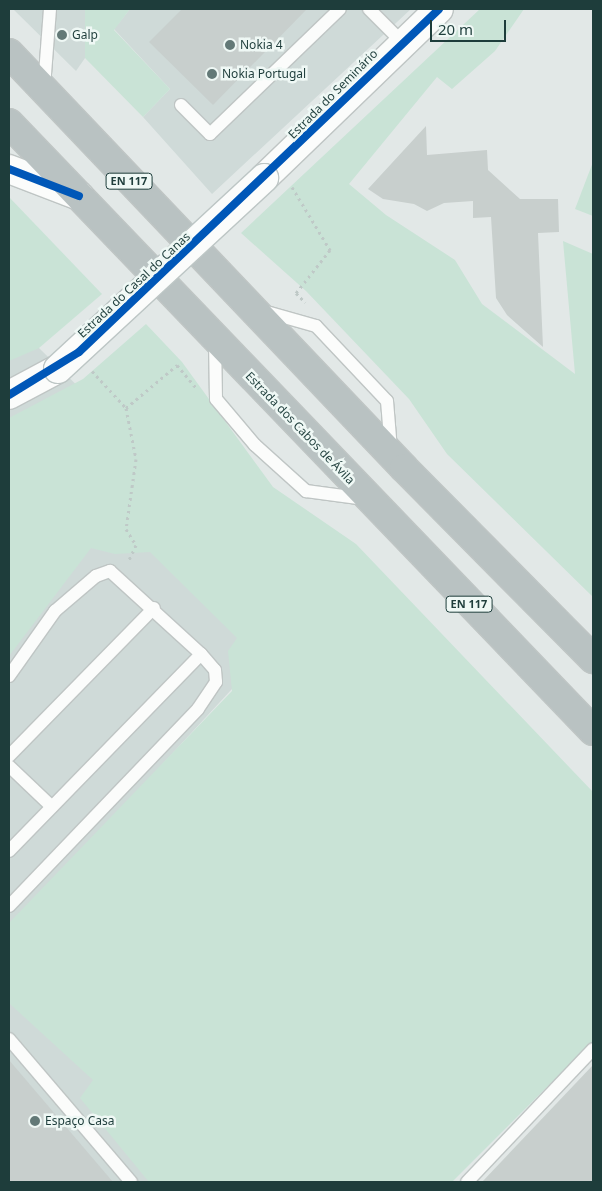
<!DOCTYPE html>
<meta charset="utf-8">
<style>
body{margin:0}
#map{position:relative;width:602px;height:1191px;overflow:hidden;background:#e2e8e7;font-family:"Noto Sans",sans-serif}
div>[style]{position:absolute}
.built>*{inset:0;background:#cfdad8}
.green>*{inset:0;background:#c9e3d6}
.building>*{inset:0;background:#c8cfcd}
.path>*{height:3px;margin-top:-1.5px;transform-origin:0;background:repeating-linear-gradient(90deg,#bfc9c7 0 2.5px,transparent 0 6.5px)}
.roads{filter:drop-shadow(1px 0 #bfc5c4) drop-shadow(-1px 0 #bfc5c4) drop-shadow(0 1px #bfc5c4) drop-shadow(0 -1px #bfc5c4)}
.lane>*{height:12px;margin:-6px;padding:0 6px;transform-origin:6px;border-radius:6px;background:#fbfcfb}
.secondary>*{height:28px;margin:-14px;padding:0 14px;transform-origin:14px;border-radius:14px;background:#fbfcfb}
.highway>*{height:28px;margin:-14px;padding:0 14px;transform-origin:14px;border-radius:14px;background:#b9c2c2}
.bridges{filter:drop-shadow(1px 0 #bdc6c5) drop-shadow(-1px 0 #bdc6c5) drop-shadow(0 1px #bdc6c5) drop-shadow(0 -1px #bdc6c5)}
.secondary-bridge>*{height:28px;margin:-14px;padding:0 14px;transform-origin:14px;border-radius:14px;background:#fbfcfb}
.cycleway>*{height:8px;margin:-4px;padding:0 4px;transform-origin:4px;border-radius:4px;background:#0057b8}
.dots>*{width:14px;height:14px;translate:-50% -50%;box-sizing:border-box;border:2px solid #eff8f5;border-radius:50%}
span{translate:-50% -50%;white-space:nowrap;text-align:center;line-height:1.15;-webkit-text-stroke:5px #eff8f5;paint-order:stroke}
.shield-label span{padding:1px 4px;background:#eff8f5;border:1px solid;border-radius:4px;-webkit-text-stroke-width:0}
.shield-label{font-size:11px;color:#1e3d3b;font-weight:700}
.poi-label{font-size:12px;color:#1e3d3b}
.left{translate:0 -50%;text-align:left}
.street-label{font-size:12px;color:#1e3d3b}
.frame{position:absolute;inset:0;border:10px solid #1e3d3b;pointer-events:none}
.scale{position:absolute;left:430px;top:20px;width:76px;height:22px;box-sizing:border-box;border:2px solid #1e3d3b;border-top:0;padding-left:6px;font-size:15px;line-height:18px;white-space:nowrap;color:#1e3d3b;-webkit-text-stroke:4px #eff8f5;paint-order:stroke}
</style>
<div id="map">
<div class="built">
<i style="clip-path:polygon(13px 9px,85px 9px,85px 58px,76px 71px)"></i>
<i style="clip-path:polygon(130px 9px,411px 9px,212px 194px,143px 117px,170px 89px,114px 29px)"></i>
<i style="clip-path:polygon(9px 269px,39px 348px,305px 610px,9px 930px)"></i>
<i style="clip-path:polygon(9px 964px,175px 1182px,9px 1182px)"></i>
</div>
<div class="green">
<i style="clip-path:polygon(85px 9px,130px 9px,114px 30px,170px 89px,143px 117px,85px 58px)"></i>
<i style="clip-path:polygon(480px 9px,524px 9px,495px 51px,452px 89px,437px 77px,349px 184px,386px 215px,455px 260px,482px 304px,575px 374px,563px 241px,593px 254px,593px 597px,447px 454px,409px 399px,306px 291px,241px 233px)"></i>
<i style="clip-path:polygon(593px 162px,593px 216px,575px 209px)"></i>
<i style="clip-path:polygon(9px 197px,102px 294px,39px 348px,9px 361px)"></i>
<i style="clip-path:polygon(146px 324px,182px 362px,273px 487px,356px 544px,593px 792px,593px 1041px,452px 1182px,149px 1182px,80px 1098px,93px 1080px,9px 1003px,9px 923px,232px 691px,228px 651px,237px 638px,150px 552px,115px 554px,91px 548px,9px 656px,9px 418px,83px 379px)"></i>
</div>
<div class="building">
<i style="clip-path:polygon(182px 9px,307px 9px,213px 105px,149px 42px)"></i>
<i style="clip-path:polygon(426px 126px,427px 155px,487px 150px,488px 170px,520px 199px,558px 199px,559px 232px,538px 233px,543px 347px,507px 315px,496px 298px,491px 217px,473px 218px,473px 201px,444px 203px,427px 211px,414px 204px,383px 199px,368px 189px)"></i>
<i style="clip-path:polygon(9px 1060px,113px 1182px,9px 1182px)"></i>
<i style="clip-path:polygon(593px 1065px,593px 1182px,482px 1182px)"></i>
</div>
<div class="path">
<i style="left:292px;top:187px;width:74px;rotate:58.9deg"></i>
<i style="left:330px;top:250px;width:55px;rotate:128.3deg"></i>
<i style="left:296px;top:293px;width:13px;rotate:45deg"></i>
<i style="left:92px;top:371px;width:50px;rotate:47.4deg"></i>
<i style="left:126px;top:408px;width:52px;rotate:78.9deg"></i>
<i style="left:136px;top:459px;width:71px;rotate:98.1deg"></i>
<i style="left:126px;top:529px;width:19px;rotate:58deg"></i>
<i style="left:136px;top:545px;width:19px;rotate:115deg"></i>
<i style="left:126px;top:408px;width:67px;rotate:-40.1deg"></i>
<i style="left:177px;top:365px;width:30px;rotate:50deg"></i>
</div>
<div class="roads">
<div class="lane">
<i style="left:369px;top:9px;width:47px;rotate:45deg"></i>
<i style="left:44px;top:87px;width:78px;rotate:-85.6deg"></i>
<i style="left:181px;top:105px;width:41px;rotate:45deg"></i>
<i style="left:210px;top:134px;width:180px;rotate:-43.9deg"></i>
<i style="left:263px;top:311px;width:55px;rotate:15.8deg"></i>
<i style="left:316px;top:326px;width:103px;rotate:46.6deg"></i>
<i style="left:387px;top:401px;width:49px;rotate:85.3deg"></i>
<i style="left:215px;top:341px;width:58px;rotate:89deg"></i>
<i style="left:216px;top:399px;width:60px;rotate:49.7deg"></i>
<i style="left:255px;top:445px;width:69px;rotate:42deg"></i>
<i style="left:306px;top:491px;width:60px;rotate:7.7deg"></i>
<i style="left:9px;top:676px;width:80px;rotate:-54.7deg"></i>
<i style="left:55px;top:611px;width:54px;rotate:-40.5deg"></i>
<i style="left:96px;top:576px;width:15px;rotate:-20deg"></i>
<i style="left:110px;top:571px;width:123px;rotate:42.4deg"></i>
<i style="left:201px;top:654px;width:21px;rotate:49deg"></i>
<i style="left:215px;top:670px;width:12px;rotate:85deg"></i>
<i style="left:216px;top:682px;width:32px;rotate:124deg"></i>
<i style="left:198px;top:709px;width:273px;rotate:133.8deg"></i>
<i style="left:9px;top:756px;width:207px;rotate:-45.6deg"></i>
<i style="left:9px;top:766px;width:59px;rotate:43.6deg"></i>
<i style="left:9px;top:851px;width:275px;rotate:-45.7deg"></i>
<i style="left:9px;top:1039px;width:188px;rotate:49.5deg"></i>
<i style="left:467px;top:1182px;width:183px;rotate:-46.5deg"></i>
</div>
<div class="secondary">
<i style="left:9px;top:169px;width:75px;rotate:21.1deg"></i>
<i style="left:264px;top:178px;width:243px;rotate:-44deg"></i>
<i style="left:9px;top:395px;width:55px;rotate:-28deg"></i>
</div>
<div class="highway">
<i style="left:9px;top:53px;width:573px;rotate:46.41deg"></i>
<i style="left:404px;top:468px;width:269px;rotate:45.3deg"></i>
<i style="left:9px;top:123px;width:843px;rotate:46.15deg"></i>
</div>
</div>
<div class="bridges">
<div class="secondary-bridge">
<i style="left:58px;top:369px;width:281px;rotate:-42.8deg"></i>
</div>
</div>
<div class="cycleway">
<i style="left:9px;top:169px;width:75px;rotate:21.1deg"></i>
<i style="left:9px;top:395px;width:82px;rotate:-31.6deg"></i>
<i style="left:79px;top:352px;width:497px;rotate:-43.6deg"></i>
</div>
<div class="dots">
<i style="left:62px;top:35px;background:#637977"></i>
<i style="left:230px;top:45px;background:#637977"></i>
<i style="left:212px;top:74px;background:#637977"></i>
<i style="left:35px;top:1121px;background:#637977"></i>
</div>
<div class="shield-label">
<span style="left:129px;top:181px">EN 117</span>
<span style="left:469px;top:604px">EN 117</span>
</div>
<div class="poi-label">
<span class="left" style="left:72px;top:35px">Galp</span>
<span class="left" style="left:240px;top:45px">Nokia 4</span>
<span class="left" style="left:222px;top:74px">Nokia Portugal</span>
<span class="left" style="left:45px;top:1121px">Espaço Casa</span>
</div>
<div class="street-label">
<span style="left:333px;top:94px;rotate:-45deg">Estrada do Seminário</span>
<span style="left:134px;top:285px;rotate:-43deg">Estrada do Casal do Canas</span>
<span style="left:300px;top:428px;rotate:46deg">Estrada dos Cabos de Ávila</span>
</div>
<div class="frame"></div>
<div class="scale">20 m</div>
</div>
